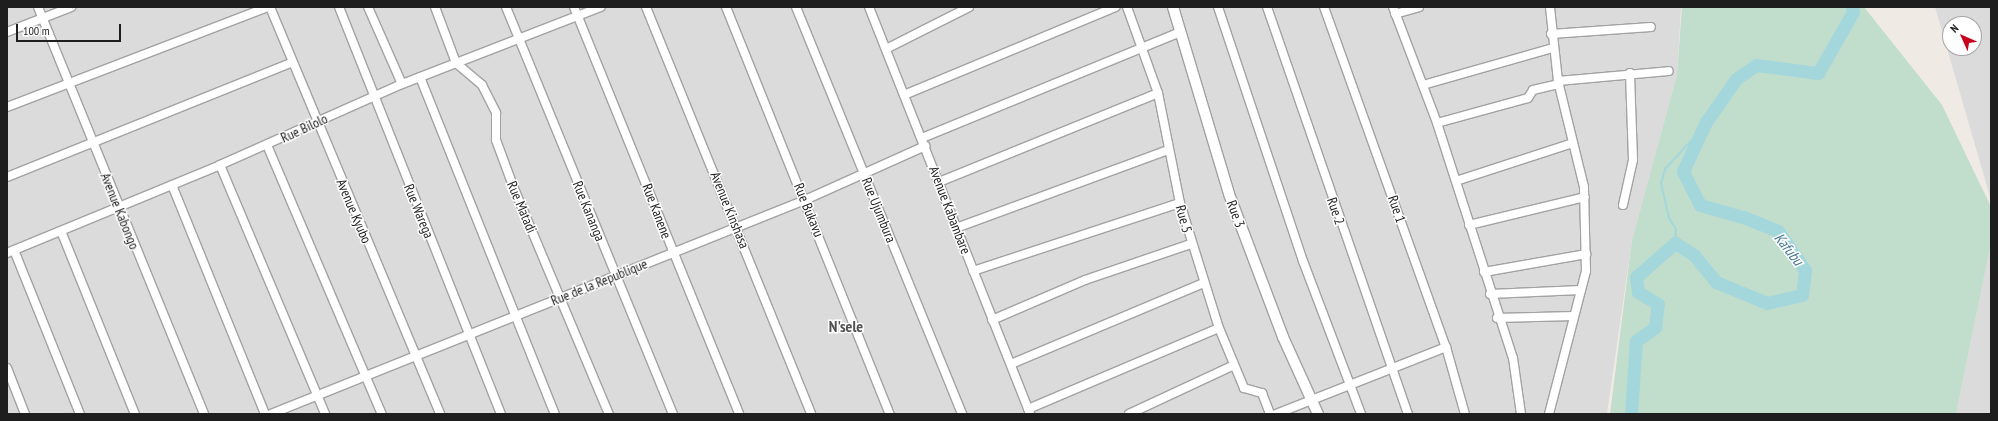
<!DOCTYPE html>
<style>
body{margin:0}
#map{position:relative;width:1998px;height:421px;overflow:hidden;background:#efeae4;font-family:"PT Sans Narrow",sans-serif}
div>[style]{position:absolute}
.residential>*{inset:0;background:#dcdbdb}
.wetland>*{inset:0;background:#c1ddcc}
.stream>*{height:2px;margin:-1px;padding:0 1px;transform-origin:1px;border-radius:1px;background:#a4d7dc}
.river>*{height:13px;margin:-6.5px;padding:0 6.5px;transform-origin:6.5px;border-radius:6.5px;background:#a4d7dc}
.roads{filter:drop-shadow(1px 0 #a2a2a2) drop-shadow(-1px 0 #a2a2a2) drop-shadow(0 1px #a2a2a2) drop-shadow(0 -1px #a2a2a2)}
.minor>*{height:8px;margin:-4px;padding:0 4px;transform-origin:4px;border-radius:4px;background:#fff}
.tertiary>*{height:10px;margin:-5px;padding:0 5px;transform-origin:5px;border-radius:5px;background:#fff}
span{translate:-50% -50%;white-space:nowrap;text-align:center;line-height:1.15;-webkit-text-stroke:3px #fff;paint-order:stroke}
.street-label{font-size:14px;color:#1e1e1e}
.water-label{font-size:15px;color:#427796;font-style:italic}
.quarter-label{font-size:16px;color:#515151;font-weight:700}
.frame{position:absolute;inset:0;border:8px solid #1e1e1e;pointer-events:none}
.north{position:absolute;left:1942px;top:16px;width:40px;height:40px;box-sizing:border-box;background:#fff;border:1px solid #a5a5a5;border-radius:50%;rotate:315deg;font-size:11px;font-weight:700;line-height:16px;text-align:center;color:#1e1e1e}
.north::after{content:'';display:block;margin:auto;width:14px;height:18px;background:#ca011c;clip-path:polygon(50% 0,100% 100%,50% 72%,0 100%)}
.scale{position:absolute;left:16px;top:24px;width:105px;height:18px;box-sizing:border-box;border:2px solid #1e1e1e;border-top:0;padding-left:5px;font-size:12px;line-height:14px;white-space:nowrap;color:#1e1e1e;-webkit-text-stroke:3px #fff;paint-order:stroke}
</style>
<div id="map">
<div class="residential">
<i style="clip-path:polygon(7px 7px,1681px 7px,1677px 75px,1632px 240px,1607px 414px,7px 414px)"></i>
<i style="clip-path:polygon(evenodd,1935px 7px,1991px 7px,1991px 200px,1935px 7px,1950px 24px,1974px 24px,1974px 48px,1950px 48px,1950px 24px)"></i>
<i style="clip-path:polygon(1991px 243px,1991px 414px,1956px 414px)"></i>
</div>
<div class="wetland">
<i style="clip-path:polygon(1682px 7px,1864px 7px,1942px 105px,1991px 207px,1991px 243px,1956px 414px,1610px 414px,1632px 240px,1677px 75px)"></i>
</div>
<div class="stream">
<i style="left:1675px;top:243px;width:14px;rotate:-86deg"></i>
<i style="left:1676px;top:229px;width:13px;rotate:-122deg"></i>
<i style="left:1669px;top:218px;width:35px;rotate:-103deg"></i>
<i style="left:1661px;top:184px;width:16px;rotate:-75deg"></i>
<i style="left:1665px;top:169px;width:56px;rotate:-47.2deg"></i>
</div>
<div class="river">
<i style="left:1631px;top:414px;width:73px;rotate:-86.1deg"></i>
<i style="left:1636px;top:341px;width:24px;rotate:-36deg"></i>
<i style="left:1655px;top:327px;width:23px;rotate:-83deg"></i>
<i style="left:1658px;top:304px;width:23px;rotate:-149deg"></i>
<i style="left:1638px;top:292px;width:15px;rotate:-98deg"></i>
<i style="left:1636px;top:277px;width:52px;rotate:-41.1deg"></i>
<i style="left:1675px;top:243px;width:22px;rotate:32deg"></i>
<i style="left:1694px;top:255px;width:35px;rotate:51deg"></i>
<i style="left:1716px;top:282px;width:55px;rotate:22.4deg"></i>
<i style="left:1767px;top:303px;width:36px;rotate:-13deg"></i>
<i style="left:1802px;top:295px;width:25px;rotate:-83deg"></i>
<i style="left:1805px;top:270px;width:47px;rotate:-124.7deg"></i>
<i style="left:1778px;top:231px;width:35px;rotate:-158deg"></i>
<i style="left:1746px;top:218px;width:48px;rotate:-164.2deg"></i>
<i style="left:1700px;top:205px;width:38px;rotate:-117deg"></i>
<i style="left:1683px;top:171px;width:54px;rotate:-64.9deg"></i>
<i style="left:1706px;top:122px;width:52px;rotate:-55.1deg"></i>
<i style="left:1736px;top:79px;width:24px;rotate:-35deg"></i>
<i style="left:1756px;top:65px;width:63px;rotate:7.4deg"></i>
<i style="left:1818px;top:73px;width:70px;rotate:-60.2deg"></i>
<i style="left:1853px;top:12px;width:5px;rotate:-101deg"></i>
</div>
<div class="roads">
<div class="minor">
<i style="left:38px;top:7px;width:440px;rotate:67.8deg"></i>
<i style="left:270px;top:7px;width:441px;rotate:67.3deg"></i>
<i style="left:339px;top:7px;width:438px;rotate:68.3deg"></i>
<i style="left:368px;top:7px;width:84px;rotate:66.2deg"></i>
<i style="left:435px;top:7px;width:60px;rotate:69.4deg"></i>
<i style="left:456px;top:63px;width:34px;rotate:40deg"></i>
<i style="left:482px;top:85px;width:31px;rotate:63deg"></i>
<i style="left:496px;top:113px;width:27px;rotate:90deg"></i>
<i style="left:496px;top:140px;width:49px;rotate:69.7deg"></i>
<i style="left:513px;top:186px;width:247px;rotate:67.2deg"></i>
<i style="left:506px;top:7px;width:440px;rotate:67.7deg"></i>
<i style="left:574px;top:7px;width:439px;rotate:67.9deg"></i>
<i style="left:646px;top:7px;width:439px;rotate:67.9deg"></i>
<i style="left:726px;top:7px;width:439px;rotate:68.1deg"></i>
<i style="left:796px;top:7px;width:440px;rotate:67.8deg"></i>
<i style="left:869px;top:7px;width:438px;rotate:68.4deg"></i>
<i style="left:1127px;top:7px;width:91px;rotate:70.2deg"></i>
<i style="left:1158px;top:93px;width:112px;rotate:78.7deg"></i>
<i style="left:1180px;top:203px;width:131px;rotate:72.7deg"></i>
<i style="left:1219px;top:328px;width:65px;rotate:67.4deg"></i>
<i style="left:1244px;top:388px;width:19px;rotate:16deg"></i>
<i style="left:1262px;top:393px;width:22px;rotate:69deg"></i>
<i style="left:1218px;top:7px;width:268px;rotate:71.5deg"></i>
<i style="left:1303px;top:261px;width:164px;rotate:69.2deg"></i>
<i style="left:1267px;top:7px;width:431px;rotate:70.9deg"></i>
<i style="left:1324px;top:7px;width:361px;rotate:70.3deg"></i>
<i style="left:1446px;top:347px;width:70px;rotate:74.2deg"></i>
<i style="left:1393px;top:7px;width:124px;rotate:69.2deg"></i>
<i style="left:1437px;top:123px;width:247px;rotate:72.1deg"></i>
<i style="left:1513px;top:358px;width:57px;rotate:81.9deg"></i>
<i style="left:1395px;top:14px;width:25px;rotate:-16deg"></i>
<i style="left:7px;top:32px;width:69px;rotate:-21.3deg"></i>
<i style="left:1551px;top:34px;width:100px;rotate:-4deg"></i>
<i style="left:886px;top:49px;width:93px;rotate:-26.8deg"></i>
<i style="left:420px;top:77px;width:363px;rotate:68.2deg"></i>
<i style="left:1558px;top:81px;width:111px;rotate:-5.1deg"></i>
<i style="left:1423px;top:85px;width:135px;rotate:-15.9deg"></i>
<i style="left:904px;top:95px;width:229px;rotate:-22.6deg"></i>
<i style="left:7px;top:107px;width:280px;rotate:-21deg"></i>
<i style="left:1437px;top:123px;width:94px;rotate:-15.4deg"></i>
<i style="left:1528px;top:98px;width:9px;rotate:-58deg"></i>
<i style="left:1533px;top:90px;width:27px;rotate:-13deg"></i>
<i style="left:922px;top:138px;width:280px;rotate:-22.3deg"></i>
<i style="left:267px;top:145px;width:293px;rotate:66.9deg"></i>
<i style="left:220px;top:165px;width:270px;rotate:67.1deg"></i>
<i style="left:7px;top:177px;width:306px;rotate:-21.9deg"></i>
<i style="left:1456px;top:181px;width:123px;rotate:-18deg"></i>
<i style="left:939px;top:182px;width:236px;rotate:-22.1deg"></i>
<i style="left:172px;top:185px;width:247px;rotate:67.9deg"></i>
<i style="left:1623px;top:205px;width:46px;rotate:-77.5deg"></i>
<i style="left:1633px;top:160px;width:87px;rotate:-92deg"></i>
<i style="left:1469px;top:225px;width:119px;rotate:-13.6deg"></i>
<i style="left:956px;top:228px;width:226px;rotate:-20.2deg"></i>
<i style="left:61px;top:231px;width:197px;rotate:68deg"></i>
<i style="left:14px;top:250px;width:177px;rotate:68.1deg"></i>
<i style="left:7px;top:253px;width:230px;rotate:-22.4deg"></i>
<i style="left:220px;top:165px;width:199px;rotate:-24deg"></i>
<i style="left:402px;top:84px;width:213px;rotate:-21.2deg"></i>
<i style="left:973px;top:271px;width:218px;rotate:-18.2deg"></i>
<i style="left:1484px;top:272px;width:104px;rotate:-10deg"></i>
<i style="left:1490px;top:294px;width:91px;rotate:-2.5deg"></i>
<i style="left:1497px;top:318px;width:77px;rotate:-1.5deg"></i>
<i style="left:992px;top:320px;width:101px;rotate:-23.3deg"></i>
<i style="left:1085px;top:280px;width:112px;rotate:-18.8deg"></i>
<i style="left:1011px;top:364px;width:209px;rotate:-22.8deg"></i>
<i style="left:7px;top:368px;width:49px;rotate:68.6deg"></i>
<i style="left:1028px;top:409px;width:207px;rotate:-23deg"></i>
<i style="left:271px;top:414px;width:575px;rotate:-21.84deg"></i>
<i style="left:805px;top:200px;width:132px;rotate:-24.2deg"></i>
<i style="left:1129px;top:414px;width:114px;rotate:-25deg"></i>
<i style="left:1276px;top:414px;width:183px;rotate:-21.5deg"></i>
<i style="left:1549px;top:414px;width:148px;rotate:-75.5deg"></i>
<i style="left:1586px;top:271px;width:84px;rotate:-91.4deg"></i>
<i style="left:1584px;top:187px;width:109px;rotate:-103.8deg"></i>
<i style="left:1558px;top:81px;width:74px;rotate:-96.2deg"></i>
</div>
<div class="tertiary">
<i style="left:1173px;top:7px;width:195px;rotate:73.3deg"></i>
<i style="left:1229px;top:194px;width:153px;rotate:69.3deg"></i>
<i style="left:1283px;top:337px;width:85px;rotate:65.6deg"></i>
</div>
</div>
<div class="street-label">
<span style="left:304px;top:128px;rotate:-25deg">Rue Bilolo</span>
<span style="left:522px;top:207px;rotate:67deg">Rue Matadi</span>
<span style="left:1397px;top:209px;rotate:71deg">Rue 1</span>
<span style="left:730px;top:210px;rotate:68deg">Avenue Kinshasa</span>
<span style="left:809px;top:210px;rotate:68deg">Rue Bukavu</span>
<span style="left:879px;top:210px;rotate:68deg">Rue Ujumbura</span>
<span style="left:950px;top:210px;rotate:69deg">Avenue Kabambare</span>
<span style="left:120px;top:211px;rotate:68deg">Avenue Kabongo</span>
<span style="left:354px;top:211px;rotate:67deg">Avenue Kyubo</span>
<span style="left:419px;top:211px;rotate:68deg">Rue Warega</span>
<span style="left:589px;top:211px;rotate:68deg">Rue Kananga</span>
<span style="left:657px;top:211px;rotate:69deg">Rue Kanene</span>
<span style="left:1336px;top:211px;rotate:71deg">Rue 2</span>
<span style="left:1236px;top:214px;rotate:70deg">Rue 3</span>
<span style="left:1184px;top:219px;rotate:75deg">Rue 5</span>
<span style="left:599px;top:282px;rotate:-22deg">Rue de la Republique</span>
</div>
<div class="water-label">
<span style="left:1789px;top:249px;rotate:52deg">Kafubu</span>
</div>
<div class="quarter-label">
<span style="left:846px;top:326px">N'sele</span>
</div>
<div class="frame"></div>
<div class="north">N</div>
<div class="scale">100 m</div>
</div>
